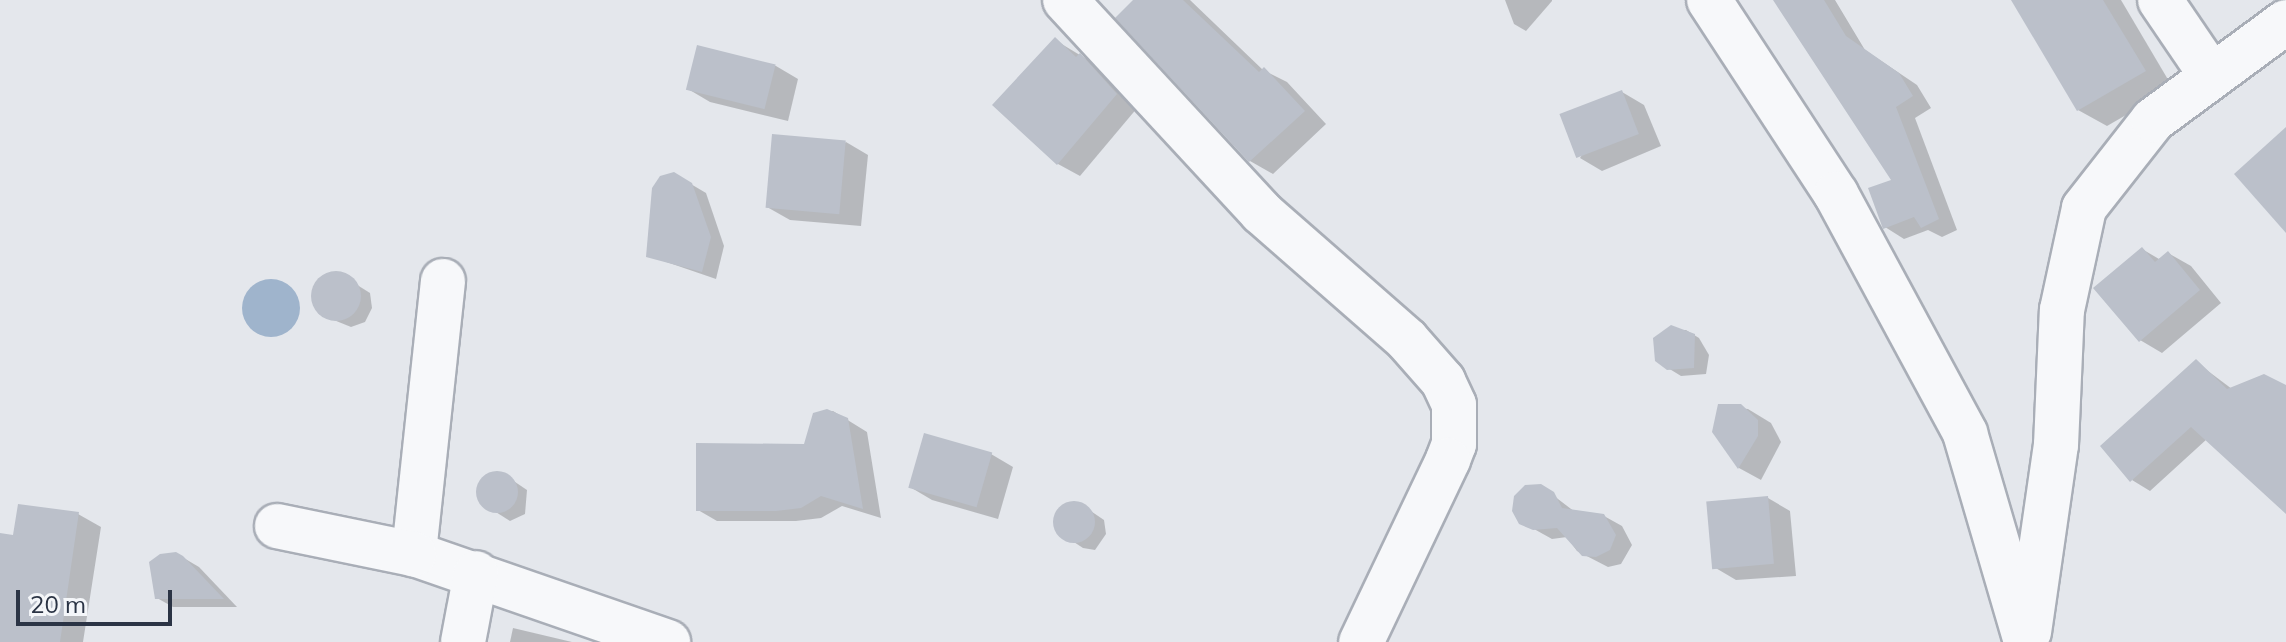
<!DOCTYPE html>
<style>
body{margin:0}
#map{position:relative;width:2286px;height:642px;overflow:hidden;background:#e4e7ec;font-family:Mulish,sans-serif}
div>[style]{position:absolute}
.water>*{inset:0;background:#9fb4cc}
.round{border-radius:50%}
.shadow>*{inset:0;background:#0003}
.building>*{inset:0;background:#bbc0ca;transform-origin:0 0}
.roads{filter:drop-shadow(2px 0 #a9aeb7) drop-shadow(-2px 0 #a9aeb7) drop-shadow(0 2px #a9aeb7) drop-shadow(0 -2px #a9aeb7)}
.street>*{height:44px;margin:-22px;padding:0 22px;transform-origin:22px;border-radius:22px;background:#f7f8fa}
span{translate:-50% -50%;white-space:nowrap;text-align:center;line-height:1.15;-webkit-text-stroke:6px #f4f6f9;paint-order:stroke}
.scale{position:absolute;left:16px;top:590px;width:156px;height:36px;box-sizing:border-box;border:4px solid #2b3445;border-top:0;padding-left:10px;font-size:24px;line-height:28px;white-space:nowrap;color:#2b3445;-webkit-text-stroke:6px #f4f6f9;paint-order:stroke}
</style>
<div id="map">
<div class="water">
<i class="round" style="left:242px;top:279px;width:58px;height:58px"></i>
</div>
<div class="shadow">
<i style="clip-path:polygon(1135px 0,1190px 0,1263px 70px,1287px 82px,1326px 124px,1273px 174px,1250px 161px,1118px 18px)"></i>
<i style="clip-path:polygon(1505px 0,1552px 0,1552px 1px,1526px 31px,1514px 24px)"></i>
<i style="clip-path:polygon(1775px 0,1835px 0,1865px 50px,1917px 85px,1931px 108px,1915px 118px,1957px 230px,1942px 237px,1928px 230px,1904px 239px,1885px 227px,1894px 181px)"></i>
<i style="clip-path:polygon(2013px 0,2121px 0,2173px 88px,2107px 126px,2078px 110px)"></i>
<i style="clip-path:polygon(1055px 40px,1103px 69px,1138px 107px,1080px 176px,1058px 164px,995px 105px)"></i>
<i style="clip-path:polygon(699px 48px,776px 66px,798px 79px,788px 121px,710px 102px,688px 89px)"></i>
<i style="clip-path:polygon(1622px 92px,1644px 105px,1661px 146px,1602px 171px,1580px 158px)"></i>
<i style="clip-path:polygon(846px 142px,868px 155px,861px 226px,790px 220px,767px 207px)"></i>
<i style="clip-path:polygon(674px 174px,706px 193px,724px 246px,716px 279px,649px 256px)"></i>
<i style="clip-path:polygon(2142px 249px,2159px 259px,2168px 253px,2191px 266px,2221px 303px,2162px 353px,2140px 340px)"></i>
<i style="clip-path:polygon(338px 273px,370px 293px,372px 308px,365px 322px,351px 327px,319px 314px,313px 296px,324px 277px)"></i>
<i style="clip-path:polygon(1665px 330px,1686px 330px,1699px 338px,1709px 355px,1706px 374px,1681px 376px,1668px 368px)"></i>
<i style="clip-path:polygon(2196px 362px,2232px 389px,2286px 388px,2286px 511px,2207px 439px,2150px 491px,2132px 480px)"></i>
<i style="clip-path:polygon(1719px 406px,1748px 409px,1771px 423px,1781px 442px,1761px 480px,1739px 468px,1714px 431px)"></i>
<i style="clip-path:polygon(833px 411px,867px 432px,881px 518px,842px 506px,821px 518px,796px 521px,717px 521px,698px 510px,806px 446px,815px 415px)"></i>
<i style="clip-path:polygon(991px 454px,1013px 467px,998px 519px,932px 500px,910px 487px)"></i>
<i style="clip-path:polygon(503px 474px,527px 490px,525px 514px,510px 521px,480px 502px,478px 486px,488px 475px)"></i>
<i style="clip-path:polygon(1541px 486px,1575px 512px,1604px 516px,1622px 526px,1632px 545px,1621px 564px,1608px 567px,1577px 551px,1567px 537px,1552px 539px,1534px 529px)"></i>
<i style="clip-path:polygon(1768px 498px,1790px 511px,1796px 576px,1736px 580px,1714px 567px)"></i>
<i style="clip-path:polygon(1079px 503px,1104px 520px,1106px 534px,1095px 550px,1083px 548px,1057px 531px,1056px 516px,1065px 505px)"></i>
<i style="clip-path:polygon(78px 514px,101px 527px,83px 642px,0 642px,0 535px,15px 537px)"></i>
<i style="clip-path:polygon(182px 557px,199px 567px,237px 607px,173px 607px,157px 598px)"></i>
<i style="clip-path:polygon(513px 628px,572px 642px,510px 642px)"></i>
</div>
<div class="building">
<i style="clip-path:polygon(1133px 0,1183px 0,1259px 72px,1264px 67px,1305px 111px,1249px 162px,1115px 18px)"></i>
<i style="clip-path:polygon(1773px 0,1824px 0,1846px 36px,1899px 73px,1913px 96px,1896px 107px,1939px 219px,1921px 228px,1914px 217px,1883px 229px,1868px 188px,1891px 180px)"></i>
<i style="clip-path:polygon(2011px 0,2103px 0,2146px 71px,2077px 111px)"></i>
<i style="clip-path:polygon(1055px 37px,1076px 57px,1080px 53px,1117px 94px,1057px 165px,992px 105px)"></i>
<i style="left:697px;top:45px;width:81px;height:46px;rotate:14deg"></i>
<i style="left:1622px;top:90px;width:47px;height:67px;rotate:69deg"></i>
<i style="clip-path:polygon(2286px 127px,2286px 233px,2234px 174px)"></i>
<i style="left:772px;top:134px;width:74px;height:74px;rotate:5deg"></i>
<i style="clip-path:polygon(674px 172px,692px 183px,711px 237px,702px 272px,646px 257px,652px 188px,660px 176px)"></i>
<i style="clip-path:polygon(2142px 247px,2155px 262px,2168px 251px,2200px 290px,2139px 342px,2093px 288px)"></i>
<i class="round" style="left:311px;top:271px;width:50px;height:50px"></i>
<i style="clip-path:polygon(1671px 325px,1695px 334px,1694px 368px,1667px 370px,1655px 361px,1653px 338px)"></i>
<i style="clip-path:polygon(2196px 359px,2227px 389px,2264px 374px,2286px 385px,2286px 514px,2191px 427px,2130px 482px,2100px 446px)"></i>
<i style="clip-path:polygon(1718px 404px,1741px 404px,1758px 420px,1758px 436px,1738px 469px,1712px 432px)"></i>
<i style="clip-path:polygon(827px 409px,848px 418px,863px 509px,821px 496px,801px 508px,776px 511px,696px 511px,696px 443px,804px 444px,813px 413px)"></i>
<i style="left:924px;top:433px;width:71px;height:57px;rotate:16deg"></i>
<i class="round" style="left:476px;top:471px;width:42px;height:42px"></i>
<i style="clip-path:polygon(1541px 484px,1554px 492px,1562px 508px,1604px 514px,1616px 535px,1610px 550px,1596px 557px,1582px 556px,1557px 528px,1533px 530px,1519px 524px,1512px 511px,1514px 496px,1525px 485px)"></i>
<i style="left:1768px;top:496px;width:68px;height:62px;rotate:85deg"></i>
<i class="round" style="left:1053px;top:501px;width:42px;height:42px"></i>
<i style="clip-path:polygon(18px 504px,79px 512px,60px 642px,0 642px,0 533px,13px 535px)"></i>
<i style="clip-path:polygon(176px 552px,183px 556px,224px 599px,155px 599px,149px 562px,160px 554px)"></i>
</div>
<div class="roads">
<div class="street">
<i style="left:1065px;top:0;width:289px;rotate:47.2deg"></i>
<i style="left:1261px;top:212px;width:194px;rotate:41.2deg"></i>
<i style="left:1407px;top:340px;width:55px;rotate:48.7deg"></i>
<i style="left:1443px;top:381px;width:26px;rotate:65deg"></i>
<i style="left:1454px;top:405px;width:39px;rotate:90deg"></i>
<i style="left:1454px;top:444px;width:17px;rotate:111deg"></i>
<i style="left:1448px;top:460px;width:202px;rotate:115.5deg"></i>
<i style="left:1709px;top:0;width:232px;rotate:56.8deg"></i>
<i style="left:1836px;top:194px;width:272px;rotate:61.6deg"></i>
<i style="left:1965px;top:433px;width:218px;rotate:73.7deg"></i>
<i style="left:2160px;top:0;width:91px;rotate:55.8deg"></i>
<i style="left:443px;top:281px;width:275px;rotate:96.1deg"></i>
<i style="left:414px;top:554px;width:269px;rotate:19.1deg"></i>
<i style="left:277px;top:526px;width:140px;rotate:11.6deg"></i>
<i style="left:2029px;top:632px;width:189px;rotate:-81.8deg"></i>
<i style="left:2056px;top:445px;width:135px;rotate:-87.5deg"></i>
<i style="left:2062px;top:310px;width:104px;rotate:-77.8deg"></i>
<i style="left:2084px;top:208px;width:112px;rotate:-51.9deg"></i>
<i style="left:2153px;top:120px;width:165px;rotate:-36.4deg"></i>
<i style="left:463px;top:642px;width:70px;rotate:-79.3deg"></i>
</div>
</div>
<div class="scale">20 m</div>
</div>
